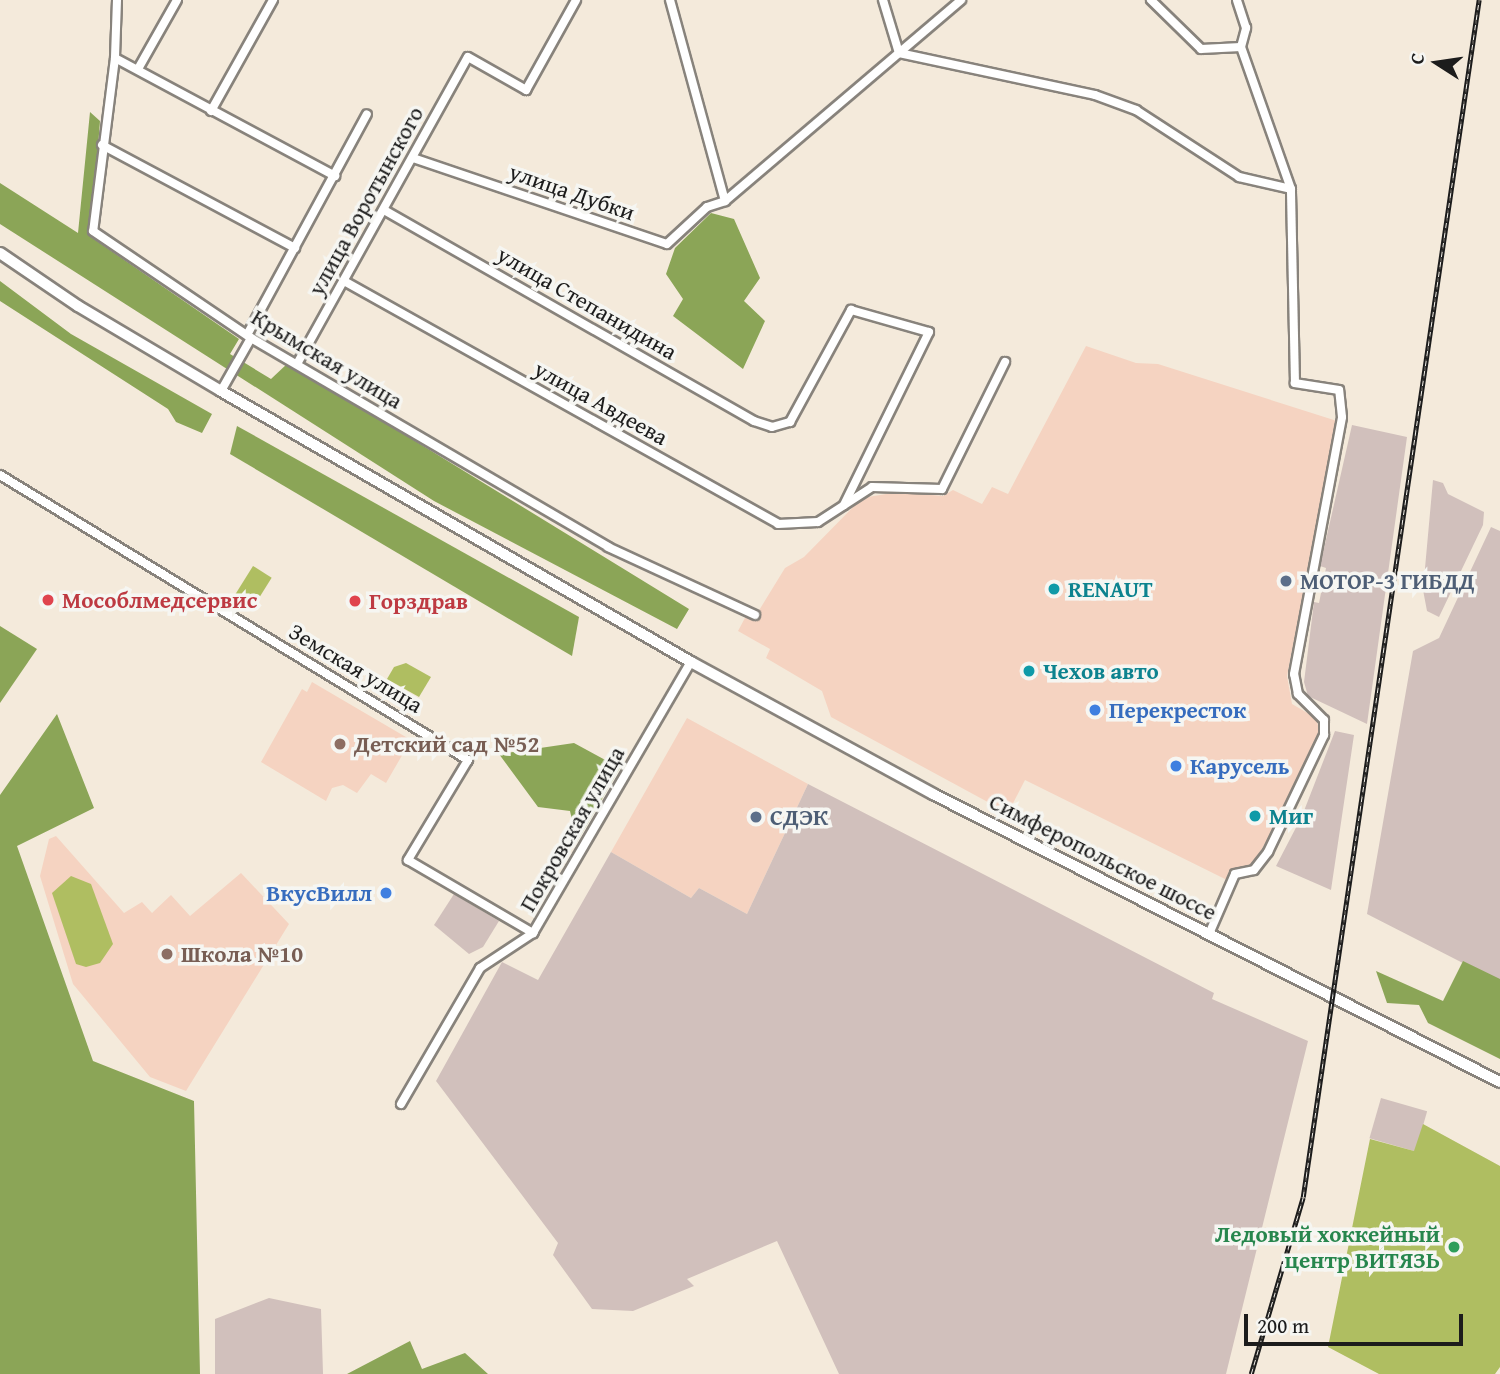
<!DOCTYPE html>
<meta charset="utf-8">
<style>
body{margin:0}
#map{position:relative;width:1500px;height:1374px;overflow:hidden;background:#f4eadb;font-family:"Gentium Book Plus",serif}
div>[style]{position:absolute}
.built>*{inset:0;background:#f5d3c1}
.industrial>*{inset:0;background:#d1c0bc;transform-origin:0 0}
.green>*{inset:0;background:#afbe61;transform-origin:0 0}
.forest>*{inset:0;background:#8ba557}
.roads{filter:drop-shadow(2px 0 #88837c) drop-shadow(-2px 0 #88837c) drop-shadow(0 2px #88837c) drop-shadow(0 -2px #88837c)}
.minor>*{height:8px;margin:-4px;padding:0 4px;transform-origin:4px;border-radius:4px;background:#fff}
.major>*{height:10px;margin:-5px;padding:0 5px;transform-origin:5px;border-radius:5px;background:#fff}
.rail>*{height:4.5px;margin-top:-2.25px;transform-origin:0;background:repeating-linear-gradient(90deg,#f6f6f2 0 5px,#1c1c1c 0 10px);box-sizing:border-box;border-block:2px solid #1c1c1c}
.dots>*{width:19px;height:19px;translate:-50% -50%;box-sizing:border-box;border:4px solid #f6f6f2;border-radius:50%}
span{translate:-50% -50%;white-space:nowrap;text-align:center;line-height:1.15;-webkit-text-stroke:7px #f6f6f2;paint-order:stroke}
.street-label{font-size:23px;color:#1c1c1c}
.service-label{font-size:23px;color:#4e5e75;font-weight:700}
.left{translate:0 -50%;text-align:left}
.culture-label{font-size:23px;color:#0d838f;font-weight:700}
.health-label{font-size:23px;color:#be3a42;font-weight:700}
.shop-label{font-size:23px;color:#366cbe;font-weight:700}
.right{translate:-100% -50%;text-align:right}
.education-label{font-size:23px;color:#785e54;font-weight:700}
.leisure-label{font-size:23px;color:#27864d;font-weight:700}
.north{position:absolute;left:1402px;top:28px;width:70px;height:70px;-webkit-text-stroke:5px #f6f6f2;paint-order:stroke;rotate:282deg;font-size:19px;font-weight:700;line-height:28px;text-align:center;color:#1c1c1c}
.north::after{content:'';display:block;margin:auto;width:24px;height:32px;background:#1c1c1c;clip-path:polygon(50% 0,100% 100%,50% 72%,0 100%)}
.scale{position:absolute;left:1244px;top:1314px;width:219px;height:32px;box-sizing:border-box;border:4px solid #1c1c1c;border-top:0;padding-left:9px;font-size:21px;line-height:24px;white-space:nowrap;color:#1c1c1c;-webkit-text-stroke:5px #f6f6f2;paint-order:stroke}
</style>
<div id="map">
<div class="built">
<i style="clip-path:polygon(1086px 346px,1136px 363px,1158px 364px,1337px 421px,1287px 676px,1292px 704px,1316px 718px,1322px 740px,1249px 872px,1227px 880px,1025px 780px,1008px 813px,831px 717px,822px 691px,766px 658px,770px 649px,738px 631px,746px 616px,755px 617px,785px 568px,804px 557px,862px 498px,898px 492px,943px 496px,953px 490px,982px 504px,992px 487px,1008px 494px)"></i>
<i style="clip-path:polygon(312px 682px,411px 740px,386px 783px,371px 774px,357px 793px,343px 785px,332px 788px,326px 801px,261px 762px,302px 689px,307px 692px)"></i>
<i style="clip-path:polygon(687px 718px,808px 784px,747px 914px,699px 888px,691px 898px,611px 852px)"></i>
<i style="clip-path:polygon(56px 836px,124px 913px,142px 902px,152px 913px,171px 895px,190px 916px,241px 873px,289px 924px,186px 1091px,150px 1077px,73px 984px,40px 876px,49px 839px)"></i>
</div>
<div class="industrial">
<i style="clip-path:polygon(1352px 425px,1407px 437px,1367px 724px,1308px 696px,1304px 682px,1314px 602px,1319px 603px,1326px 568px,1320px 566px)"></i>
<i style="clip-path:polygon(1433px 480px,1443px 483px,1448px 494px,1484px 512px,1483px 525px,1439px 617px,1427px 611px,1423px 590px)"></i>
<i style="clip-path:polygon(1491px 527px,1500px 531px,1500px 982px,1367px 914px,1413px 651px,1439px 638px)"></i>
<i style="clip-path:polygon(1335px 731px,1354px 735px,1331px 890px,1276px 866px,1302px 816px)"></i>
<i style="clip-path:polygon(808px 784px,1214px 993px,1212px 999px,1308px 1041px,1226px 1374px,839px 1374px,777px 1241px,687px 1279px,694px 1286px,633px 1311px,592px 1309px,553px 1255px,558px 1243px,436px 1081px,502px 962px,538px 980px,611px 852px,691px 898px,699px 888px,747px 914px)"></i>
<i style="clip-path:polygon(454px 894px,499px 921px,483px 947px,469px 954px,434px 925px)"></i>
<i style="left:1381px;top:1098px;width:48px;height:42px;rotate:16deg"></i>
<i style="clip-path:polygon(269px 1298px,321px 1309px,323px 1374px,215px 1374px,215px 1319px)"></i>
</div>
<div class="green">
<i style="left:253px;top:566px;width:22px;height:38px;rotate:32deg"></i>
<i style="clip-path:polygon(406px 663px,431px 677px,419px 697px,387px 679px,394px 667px)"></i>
<i style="clip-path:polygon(71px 876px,91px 884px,113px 944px,100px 963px,86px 967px,76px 964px,52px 893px)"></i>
<i style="clip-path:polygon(1423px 1124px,1500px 1166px,1500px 1367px,1495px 1374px,1379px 1374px,1328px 1347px,1370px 1139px,1414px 1151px)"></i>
</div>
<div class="forest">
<i style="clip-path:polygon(90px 112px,100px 121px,91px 237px,239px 339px,230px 354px,271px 379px,288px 363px,689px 609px,677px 629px,434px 501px,0 224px,0 183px,78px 233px)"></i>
<i style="clip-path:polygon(711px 213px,734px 219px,760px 278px,744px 301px,765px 321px,743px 369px,673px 316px,683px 299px,666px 274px,675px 248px)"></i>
<i style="clip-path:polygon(0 281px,71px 334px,212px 414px,202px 433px,176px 422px,168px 409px,0 301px)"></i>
<i style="clip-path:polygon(237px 426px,579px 617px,572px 656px,230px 454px)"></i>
<i style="clip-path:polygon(0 626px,37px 649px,0 703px)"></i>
<i style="clip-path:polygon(57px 714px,94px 808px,17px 846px,93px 1061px,194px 1101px,200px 1374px,0 1374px,0 795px)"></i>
<i style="clip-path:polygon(574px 743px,620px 768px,577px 842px,570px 811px,538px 807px,499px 754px)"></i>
<i style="clip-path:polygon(1463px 961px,1500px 979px,1500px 1059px,1428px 1023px,1419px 1005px,1387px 1003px,1376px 971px,1443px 1001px)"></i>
<i style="clip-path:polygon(410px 1341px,422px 1369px,465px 1353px,488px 1374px,347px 1374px)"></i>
</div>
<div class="roads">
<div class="minor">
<i style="left:117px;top:0;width:58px;rotate:92deg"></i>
<i style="left:115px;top:58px;width:174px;rotate:97.2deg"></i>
<i style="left:93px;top:231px;width:191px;rotate:34.1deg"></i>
<i style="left:251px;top:338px;width:414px;rotate:30.3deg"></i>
<i style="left:608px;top:547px;width:162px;rotate:24.8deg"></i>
<i style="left:670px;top:0;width:208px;rotate:74.7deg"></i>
<i style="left:883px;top:0;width:55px;rotate:73.2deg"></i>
<i style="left:899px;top:53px;width:200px;rotate:12.1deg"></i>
<i style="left:1095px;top:95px;width:44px;rotate:20.1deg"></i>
<i style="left:1136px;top:110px;width:123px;rotate:33deg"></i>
<i style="left:1239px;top:177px;width:53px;rotate:13deg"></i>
<i style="left:1151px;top:0;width:70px;rotate:44.4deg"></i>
<i style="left:1201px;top:49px;width:40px;rotate:-2.9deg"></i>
<i style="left:115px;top:58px;width:250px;rotate:28.2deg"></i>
<i style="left:138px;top:69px;width:79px;rotate:-60.5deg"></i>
<i style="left:211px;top:111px;width:127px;rotate:-60.8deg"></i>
<i style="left:102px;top:145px;width:219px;rotate:28.1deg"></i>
<i style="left:413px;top:158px;width:268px;rotate:18.7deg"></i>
<i style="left:667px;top:244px;width:54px;rotate:-42.8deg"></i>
<i style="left:707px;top:207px;width:19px;rotate:-18deg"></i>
<i style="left:725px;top:201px;width:310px;rotate:-40.4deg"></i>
<i style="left:384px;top:210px;width:426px;rotate:29.7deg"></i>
<i style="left:754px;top:421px;width:19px;rotate:18deg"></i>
<i style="left:772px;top:427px;width:19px;rotate:-16deg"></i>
<i style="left:790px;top:422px;width:128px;rotate:-61.4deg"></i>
<i style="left:851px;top:310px;width:81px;rotate:15.8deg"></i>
<i style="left:929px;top:332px;width:193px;rotate:116.2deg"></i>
<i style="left:344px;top:281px;width:497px;rotate:29.2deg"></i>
<i style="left:778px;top:524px;width:40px;rotate:-2.9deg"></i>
<i style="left:818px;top:522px;width:64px;rotate:-32.9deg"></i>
<i style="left:872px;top:487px;width:70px;rotate:1.6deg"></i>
<i style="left:942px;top:489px;width:142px;rotate:-63.6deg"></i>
<i style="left:247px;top:335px;width:251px;rotate:-61.5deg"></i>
<i style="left:297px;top:364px;width:351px;rotate:-60.9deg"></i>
<i style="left:468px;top:57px;width:67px;rotate:29.6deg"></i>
<i style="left:526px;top:90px;width:103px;rotate:-60.9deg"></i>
<i style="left:221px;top:391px;width:61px;rotate:-60.5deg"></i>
<i style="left:0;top:475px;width:548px;rotate:31.34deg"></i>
<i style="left:468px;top:760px;width:117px;rotate:121deg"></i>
<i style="left:408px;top:860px;width:145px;rotate:30.3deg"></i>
<i style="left:1209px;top:934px;width:65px;rotate:-66.6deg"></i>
<i style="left:1235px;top:874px;width:19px;rotate:-12deg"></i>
<i style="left:1254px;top:870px;width:23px;rotate:-52deg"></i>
<i style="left:1268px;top:852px;width:130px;rotate:-64.4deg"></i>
<i style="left:1324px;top:735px;width:15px;rotate:-90deg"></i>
<i style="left:1324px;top:720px;width:37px;rotate:-135deg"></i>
<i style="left:1298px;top:694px;width:20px;rotate:-101deg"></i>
<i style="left:1294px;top:674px;width:261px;rotate:-79.4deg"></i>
<i style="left:1342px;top:417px;width:27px;rotate:-96deg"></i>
<i style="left:1339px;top:390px;width:45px;rotate:-171deg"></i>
<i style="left:1295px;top:383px;width:194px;rotate:-91.2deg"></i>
<i style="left:1291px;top:189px;width:151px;rotate:-109.4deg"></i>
<i style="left:1241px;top:47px;width:20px;rotate:-75deg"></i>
<i style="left:1246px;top:28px;width:29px;rotate:-108deg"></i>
<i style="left:401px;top:1104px;width:157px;rotate:-59.8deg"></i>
<i style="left:480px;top:968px;width:64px;rotate:-33.4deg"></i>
<i style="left:533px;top:933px;width:314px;rotate:-59.8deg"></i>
</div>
<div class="major">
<i style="left:0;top:253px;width:94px;rotate:34.2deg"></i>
<i style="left:78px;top:306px;width:166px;rotate:30.7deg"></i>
<i style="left:221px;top:391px;width:543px;rotate:29.97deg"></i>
<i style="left:691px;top:662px;width:276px;rotate:28.6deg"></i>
<i style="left:933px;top:794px;width:636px;rotate:26.93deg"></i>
</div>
</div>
<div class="rail">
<i style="left:1251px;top:1374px;width:184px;rotate:-73.6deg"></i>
<i style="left:1303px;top:1197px;width:1210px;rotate:-81.64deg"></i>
</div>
<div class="dots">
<i style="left:1286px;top:581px;background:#5c6f8a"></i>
<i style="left:1054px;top:589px;background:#0f9aa8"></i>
<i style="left:48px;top:600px;background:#e0444e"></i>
<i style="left:355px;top:601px;background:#e0444e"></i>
<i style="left:1029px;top:671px;background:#0f9aa8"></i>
<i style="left:1095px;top:710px;background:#3f7fe0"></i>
<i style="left:340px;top:744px;background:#8d6e63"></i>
<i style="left:1176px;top:766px;background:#3f7fe0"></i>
<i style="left:1255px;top:816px;background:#0f9aa8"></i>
<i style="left:756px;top:817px;background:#5c6f8a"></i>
<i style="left:386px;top:893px;background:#3f7fe0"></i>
<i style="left:167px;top:954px;background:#8d6e63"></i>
<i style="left:1454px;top:1247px;background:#2e9e5b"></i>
</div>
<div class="street-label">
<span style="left:572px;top:192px;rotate:19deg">улица Дубки</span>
<span style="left:366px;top:201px;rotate:-61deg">улица Воротынского</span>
<span style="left:587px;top:303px;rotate:30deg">улица Степанидина</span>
<span style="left:327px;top:359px;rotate:31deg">Крымская улица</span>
<span style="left:601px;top:403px;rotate:29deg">улица Авдеева</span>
<span style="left:356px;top:668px;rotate:31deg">Земская улица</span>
<span style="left:572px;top:829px;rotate:-60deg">Покровская улица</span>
<span style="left:1103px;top:857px;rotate:27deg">Симферопольское шоссе</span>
</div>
<div class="service-label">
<span class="left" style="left:1300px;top:581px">МОТОР-3 ГИБДД</span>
<span class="left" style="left:770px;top:817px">СДЭК</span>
</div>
<div class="culture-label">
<span class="left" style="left:1068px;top:589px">RENAUT</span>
<span class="left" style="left:1043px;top:671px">Чехов авто</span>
<span class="left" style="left:1269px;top:816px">Миг</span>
</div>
<div class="health-label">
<span class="left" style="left:62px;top:600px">Мособлмедсервис</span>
<span class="left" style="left:369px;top:601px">Горздрав</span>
</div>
<div class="shop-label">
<span class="left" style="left:1109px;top:710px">Перекресток</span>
<span class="left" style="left:1190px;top:766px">Карусель</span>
<span class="right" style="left:372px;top:893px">ВкусВилл</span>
</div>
<div class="education-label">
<span class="left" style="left:354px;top:744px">Детский сад №52</span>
<span class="left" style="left:181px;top:954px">Школа №10</span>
</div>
<div class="leisure-label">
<span class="right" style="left:1440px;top:1247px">Ледовый хоккейный<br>центр ВИТЯЗЬ</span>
</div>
<div class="north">С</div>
<div class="scale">200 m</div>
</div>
